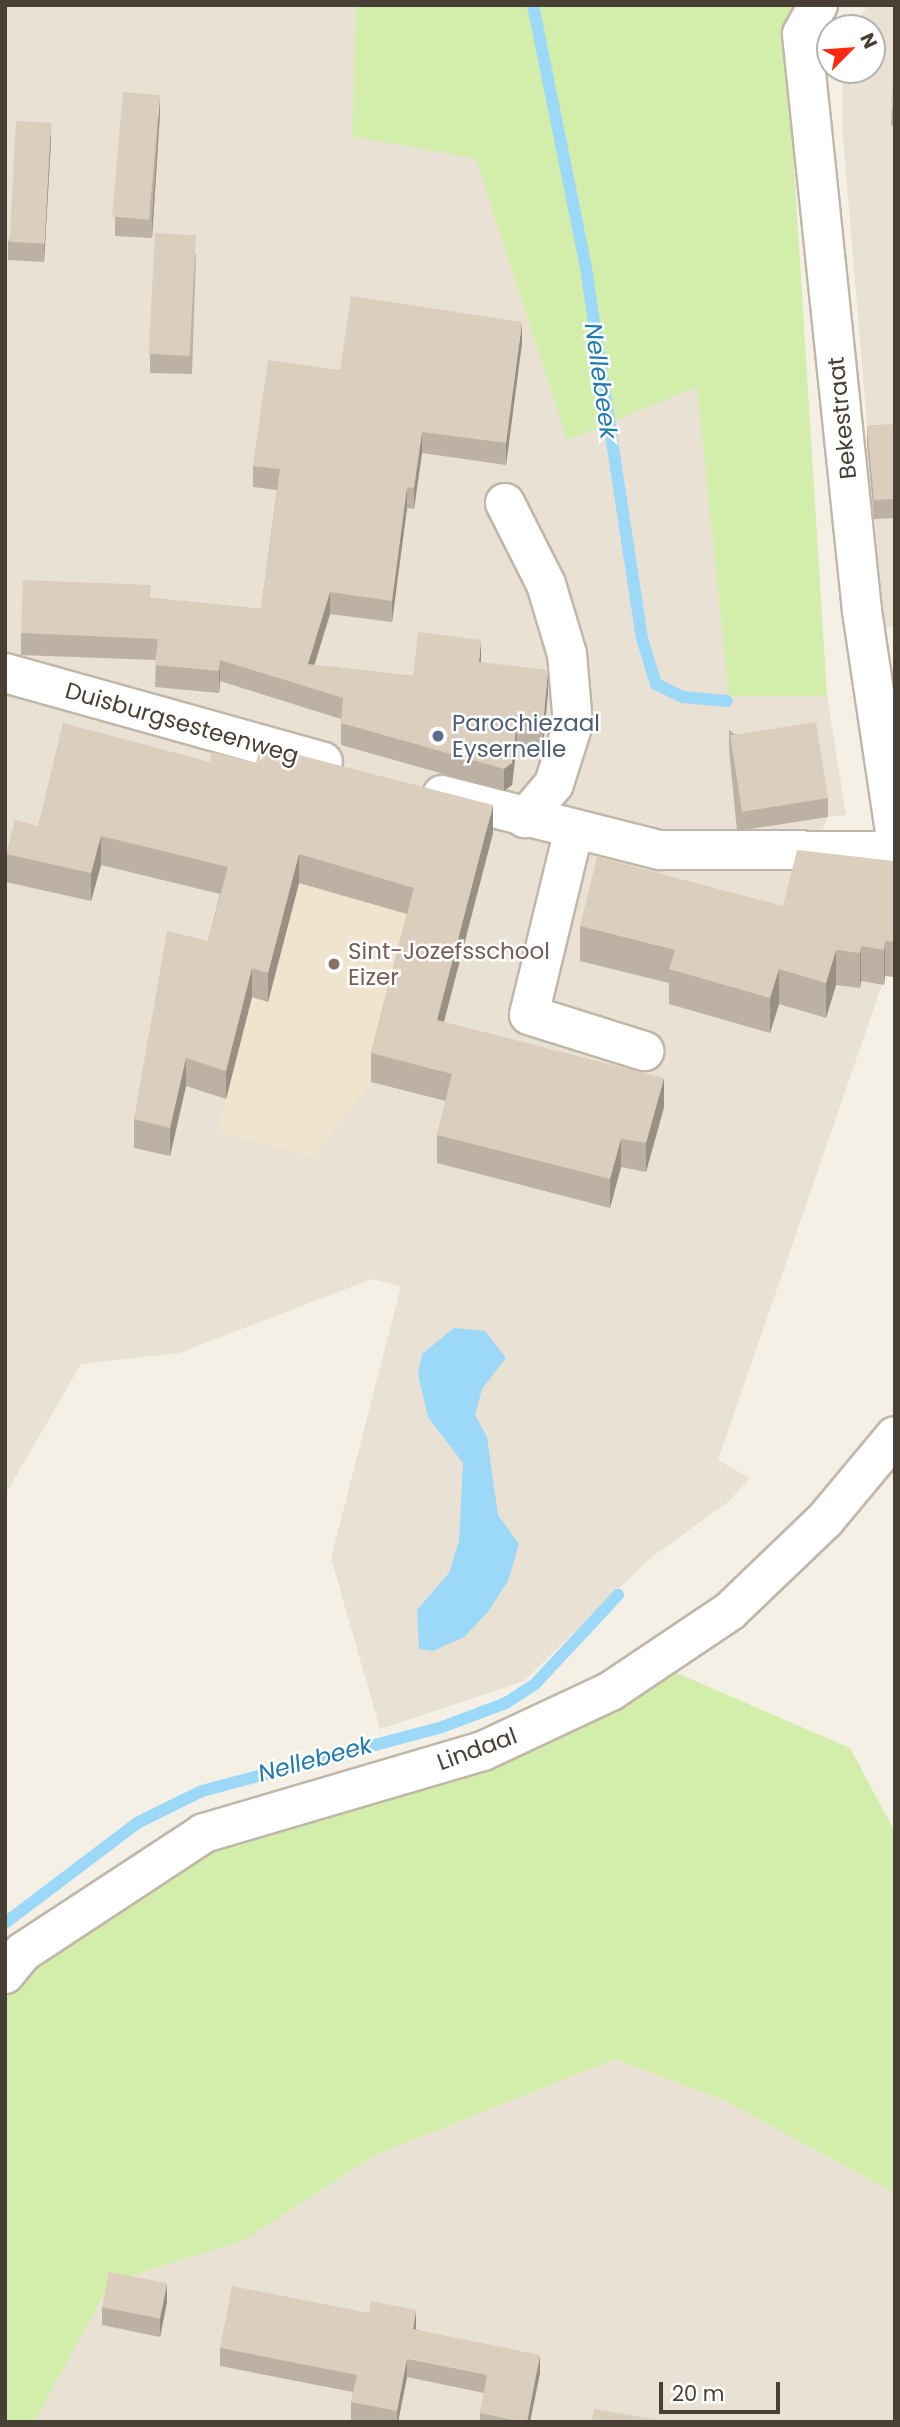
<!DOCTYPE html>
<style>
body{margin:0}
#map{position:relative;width:900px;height:2427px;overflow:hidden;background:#f5f0e6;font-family:Poppins,sans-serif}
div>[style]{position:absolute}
.residential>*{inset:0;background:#e9e1d4}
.education>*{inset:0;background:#f0e4cf}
.green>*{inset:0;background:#d3edab}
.water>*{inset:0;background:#9cd8f8}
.stream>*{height:12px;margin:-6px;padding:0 6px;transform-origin:6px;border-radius:6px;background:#9cd8f8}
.roads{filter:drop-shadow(2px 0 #c1b7a8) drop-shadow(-2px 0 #c1b7a8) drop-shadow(0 2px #c1b7a8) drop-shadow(0 -2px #c1b7a8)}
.minor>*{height:38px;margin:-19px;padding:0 19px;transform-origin:19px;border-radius:19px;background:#fff}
.wall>*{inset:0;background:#bcb1a3}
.shaded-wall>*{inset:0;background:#999084}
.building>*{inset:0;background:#dbcebd;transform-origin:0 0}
.dots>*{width:19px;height:19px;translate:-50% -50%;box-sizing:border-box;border:4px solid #fff;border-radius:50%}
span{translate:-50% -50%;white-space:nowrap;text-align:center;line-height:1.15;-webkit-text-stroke:5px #fff;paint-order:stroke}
.street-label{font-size:23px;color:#494035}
.service-label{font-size:23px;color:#4e5e75}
.left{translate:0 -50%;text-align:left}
.education-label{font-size:23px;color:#785e54}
.water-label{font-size:24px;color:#207bae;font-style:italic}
.frame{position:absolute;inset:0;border:7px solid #494035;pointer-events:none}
.north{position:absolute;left:816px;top:14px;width:70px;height:70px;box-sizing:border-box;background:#fff;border:2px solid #b6b3ae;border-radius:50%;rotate:65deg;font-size:19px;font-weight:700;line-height:28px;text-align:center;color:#494035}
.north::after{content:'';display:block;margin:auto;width:24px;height:32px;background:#ff2913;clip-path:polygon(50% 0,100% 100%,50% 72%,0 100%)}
.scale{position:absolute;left:659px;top:2382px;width:121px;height:32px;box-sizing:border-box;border:4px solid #494035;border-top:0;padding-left:9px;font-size:21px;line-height:24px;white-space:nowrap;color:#494035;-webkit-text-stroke:5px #fff;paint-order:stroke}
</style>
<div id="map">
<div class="residential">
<i style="clip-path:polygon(5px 5px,356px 5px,353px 135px,476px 158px,567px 440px,723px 376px,827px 696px,846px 815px,828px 817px,798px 885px,895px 894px,895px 977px,885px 976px,718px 1460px,750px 1478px,728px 1502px,649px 1559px,524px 1681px,380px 1729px,331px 1558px,401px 1286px,372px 1279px,179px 1353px,81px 1364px,5px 1495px)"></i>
<i style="clip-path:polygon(868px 5px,895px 5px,895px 626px,884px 628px,843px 138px,843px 70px,872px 70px,872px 28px,854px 28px)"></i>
<i style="clip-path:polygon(615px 2059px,723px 2100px,895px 2193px,895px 2422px,34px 2422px,110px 2282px,245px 2240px,375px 2155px)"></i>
</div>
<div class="education">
<i style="clip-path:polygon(260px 773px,493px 833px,425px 1095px,371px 1082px,313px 1157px,218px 1132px,226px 1099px,181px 1085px)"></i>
</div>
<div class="green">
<i style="clip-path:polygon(356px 5px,807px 5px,787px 54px,827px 696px,729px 696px,697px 387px,567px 440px,476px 159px,352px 136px)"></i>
<i style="clip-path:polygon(665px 1668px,850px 1748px,895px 1832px,895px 2193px,723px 2100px,615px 2059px,375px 2155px,245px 2240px,111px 2282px,34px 2422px,5px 2422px,5px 1981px,217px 1846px)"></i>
</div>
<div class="water">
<i style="clip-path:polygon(454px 1328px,485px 1331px,506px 1358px,482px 1389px,475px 1415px,487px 1437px,498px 1515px,519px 1544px,508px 1581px,487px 1613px,464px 1637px,433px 1651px,419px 1649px,417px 1610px,449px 1573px,459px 1541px,463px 1463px,428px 1417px,418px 1374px,422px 1354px)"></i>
</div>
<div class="stream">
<i style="left:533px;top:5px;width:262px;rotate:78.6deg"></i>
<i style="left:585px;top:262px;width:380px;rotate:81.4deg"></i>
<i style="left:642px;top:638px;width:48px;rotate:73.1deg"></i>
<i style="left:656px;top:684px;width:30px;rotate:26deg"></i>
<i style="left:683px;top:697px;width:44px;rotate:5.2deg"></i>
<i style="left:5px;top:1923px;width:166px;rotate:-37.1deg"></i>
<i style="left:137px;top:1823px;width:72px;rotate:-26.2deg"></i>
<i style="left:202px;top:1791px;width:248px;rotate:-14.9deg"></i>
<i style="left:442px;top:1727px;width:68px;rotate:-20.6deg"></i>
<i style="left:506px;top:1703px;width:35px;rotate:-33deg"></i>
<i style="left:535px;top:1684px;width:122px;rotate:-47deg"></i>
</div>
<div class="roads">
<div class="minor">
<i style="left:818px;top:5px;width:33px;rotate:119deg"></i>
<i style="left:802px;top:34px;width:580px;rotate:84.06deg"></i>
<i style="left:862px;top:611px;width:224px;rotate:81.5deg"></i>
<i style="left:505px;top:503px;width:91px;rotate:63.2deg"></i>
<i style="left:546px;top:584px;width:73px;rotate:73.3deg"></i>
<i style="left:567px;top:654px;width:70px;rotate:85.1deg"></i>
<i style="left:573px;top:724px;width:63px;rotate:107.6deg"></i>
<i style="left:554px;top:784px;width:45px;rotate:130.5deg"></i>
<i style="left:5px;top:673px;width:330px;rotate:15.6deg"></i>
<i style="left:442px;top:795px;width:225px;rotate:14.2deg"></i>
<i style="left:660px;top:850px;width:235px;rotate:0.2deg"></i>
<i style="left:573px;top:833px;width:187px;rotate:103.6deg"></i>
<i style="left:529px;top:1015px;width:121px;rotate:17.4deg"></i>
<i style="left:5px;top:1974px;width:28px;rotate:-51deg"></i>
<i style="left:23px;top:1952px;width:217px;rotate:-33.3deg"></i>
<i style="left:204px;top:1833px;width:291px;rotate:-16.4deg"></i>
<i style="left:483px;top:1751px;width:141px;rotate:-25.1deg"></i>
<i style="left:611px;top:1691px;width:143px;rotate:-33.9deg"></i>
<i style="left:730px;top:1611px;width:132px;rotate:-43.8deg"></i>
<i style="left:825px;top:1520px;width:109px;rotate:-50.2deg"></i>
</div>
</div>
<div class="wall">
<i style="clip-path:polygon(895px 53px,895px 126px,891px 125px)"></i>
<i style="clip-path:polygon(160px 113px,152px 238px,115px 236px,115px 217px)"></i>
<i style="clip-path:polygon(51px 141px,44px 262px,8px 260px,8px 242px)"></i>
<i style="clip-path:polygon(196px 253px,192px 374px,150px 373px,150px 354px)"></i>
<i style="clip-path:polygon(522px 343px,506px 465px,422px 453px,414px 509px,407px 508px,392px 622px,330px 614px,314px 665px,413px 676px,481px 662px,548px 692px,543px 747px,517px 743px,512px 785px,504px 791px,341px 745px,341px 719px,220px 681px,219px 693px,155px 687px,156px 660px,21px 655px,21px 633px,151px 598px,261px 609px,277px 490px,253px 487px,253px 466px,340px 370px)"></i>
<i style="clip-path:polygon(895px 424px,895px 518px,874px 519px,867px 444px,867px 426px)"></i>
<i style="clip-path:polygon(729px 730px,828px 798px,828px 817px,737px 831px,729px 748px)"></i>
<i style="clip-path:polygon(210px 762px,493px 833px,444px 1022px,664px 1107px,646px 1172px,621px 1167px,610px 1208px,437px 1163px,437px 1135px,446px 1101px,371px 1082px,371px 1053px,407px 914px,299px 883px,268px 1002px,252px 997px,226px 1099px,186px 1086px,170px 1156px,134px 1148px,134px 1119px,208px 941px,220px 894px,101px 865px,91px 901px,6px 882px,6px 854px,38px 826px)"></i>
<i style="clip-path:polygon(895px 861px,895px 977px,885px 976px,884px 985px,861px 981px,860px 988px,836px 985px,826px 1018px,779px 1004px,770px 1033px,669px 1004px,669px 983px,580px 961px,580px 926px,783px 906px)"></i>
<i style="clip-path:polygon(167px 2302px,160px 2337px,102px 2325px,102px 2307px)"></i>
<i style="clip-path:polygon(416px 2329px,540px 2373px,530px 2422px,480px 2422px,480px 2413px,484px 2393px,407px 2377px,398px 2422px,358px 2422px,351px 2420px,351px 2402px,353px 2392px,220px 2366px,220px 2348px)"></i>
</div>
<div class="shaded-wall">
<i style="clip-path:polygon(160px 95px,160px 113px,152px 238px,152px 220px)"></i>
<i style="clip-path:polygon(51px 123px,51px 141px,44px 262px,44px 244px)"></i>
<i style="clip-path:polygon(522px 322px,522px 343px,506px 465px,506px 443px)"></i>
<i style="clip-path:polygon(422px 432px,422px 453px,414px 509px,414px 488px)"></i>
<i style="clip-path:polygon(407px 487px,407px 508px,392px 622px,392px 601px)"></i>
<i style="clip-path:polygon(330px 592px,330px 614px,308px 686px,308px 664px)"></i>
<i style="clip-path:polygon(481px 640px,481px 661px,479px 683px,479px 662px)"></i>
<i style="clip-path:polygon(220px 660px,220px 681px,219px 693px,219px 671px)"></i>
<i style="clip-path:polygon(548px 670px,548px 692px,543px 747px,543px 725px)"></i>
<i style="clip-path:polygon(517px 722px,517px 743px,512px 785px,504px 791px,504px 769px)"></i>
<i style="clip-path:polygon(493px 805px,493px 833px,437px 1048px,437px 1020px)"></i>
<i style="clip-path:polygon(101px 836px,101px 865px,91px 901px,91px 873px)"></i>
<i style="clip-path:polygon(299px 854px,299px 883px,268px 1002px,268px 973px)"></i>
<i style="clip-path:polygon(885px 941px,885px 976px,884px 985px,884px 950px)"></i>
<i style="clip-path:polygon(861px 946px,861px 981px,860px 988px,860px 953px)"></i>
<i style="clip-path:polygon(836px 950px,836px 985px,826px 1018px,826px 983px)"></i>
<i style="clip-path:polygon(252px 968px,252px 997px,226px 1099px,226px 1071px)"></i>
<i style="clip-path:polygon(779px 969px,779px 1004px,770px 1033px,770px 998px)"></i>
<i style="clip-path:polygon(186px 1058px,186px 1086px,170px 1156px,170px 1128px)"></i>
<i style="clip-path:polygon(664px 1078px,664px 1107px,646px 1172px,646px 1143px)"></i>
<i style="clip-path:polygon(621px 1139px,621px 1167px,610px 1208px,610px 1179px)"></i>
<i style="clip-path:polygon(167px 2283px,167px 2302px,160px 2337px,160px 2318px)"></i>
<i style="clip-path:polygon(416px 2310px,416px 2328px,413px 2347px,413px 2329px)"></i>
<i style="clip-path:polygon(540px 2355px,540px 2373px,530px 2422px,527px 2422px)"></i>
<i style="clip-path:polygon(407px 2359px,407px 2377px,398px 2422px,397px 2422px,397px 2411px)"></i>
</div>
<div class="building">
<i style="clip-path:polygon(894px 53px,895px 53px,895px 107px,891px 107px)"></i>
<i style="left:123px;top:92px;width:37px;height:125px;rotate:5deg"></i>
<i style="left:16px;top:121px;width:35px;height:121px;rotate:3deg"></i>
<i style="left:155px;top:233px;width:41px;height:121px;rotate:3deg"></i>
<i style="clip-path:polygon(351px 296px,522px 322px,506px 443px,422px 432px,414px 488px,407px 487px,392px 601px,330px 592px,308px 664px,413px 676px,418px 632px,481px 640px,479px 662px,548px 670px,543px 725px,517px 722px,512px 763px,504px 769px,341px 723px,343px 698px,220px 660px,219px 671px,155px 665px,158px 639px,21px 633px,23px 580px,151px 585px,150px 598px,261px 609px,280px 469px,253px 466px,268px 360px,340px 370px)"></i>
<i style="clip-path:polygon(895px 424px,895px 499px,874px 500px,867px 426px)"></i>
<i style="left:816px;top:722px;width:77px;height:87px;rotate:81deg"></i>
<i style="clip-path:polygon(63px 723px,210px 762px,212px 752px,256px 763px,260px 745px,493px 805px,437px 1020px,664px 1078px,646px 1143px,621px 1139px,610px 1179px,437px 1135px,452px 1074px,371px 1053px,414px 888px,299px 854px,268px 973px,252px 968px,226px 1071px,186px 1058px,170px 1128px,134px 1119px,167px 931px,208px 941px,228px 867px,101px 836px,91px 873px,6px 854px,15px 820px,38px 826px)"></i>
<i style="clip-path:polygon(797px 850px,895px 861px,895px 942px,885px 941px,884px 950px,861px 946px,860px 953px,836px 950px,826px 983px,779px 969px,770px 998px,669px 969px,675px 950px,580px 926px,597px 857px,783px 906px)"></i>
<i style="left:109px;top:2272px;width:59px;height:36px;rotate:11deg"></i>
<i style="clip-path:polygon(232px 2286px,369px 2313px,371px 2301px,416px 2310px,413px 2329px,540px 2355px,527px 2422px,522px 2422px,480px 2413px,487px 2375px,407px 2359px,397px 2411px,351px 2402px,357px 2375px,220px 2348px)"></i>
<i style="clip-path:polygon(594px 2409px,672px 2422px,592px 2422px)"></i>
</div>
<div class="dots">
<i style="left:438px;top:736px;background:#5c6f8a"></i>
<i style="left:334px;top:964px;background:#8d6e63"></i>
</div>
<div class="street-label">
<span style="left:842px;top:418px;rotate:-96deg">Bekestraat</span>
<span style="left:182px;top:723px;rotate:16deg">Duisburgsesteenweg</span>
<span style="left:477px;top:1749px;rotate:-20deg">Lindaal</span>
</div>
<div class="service-label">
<span class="left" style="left:452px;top:736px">Parochiezaal<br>Eysernelle</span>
</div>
<div class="education-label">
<span class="left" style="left:348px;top:964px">Sint-Jozefsschool<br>Eizer</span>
</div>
<div class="water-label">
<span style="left:601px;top:381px;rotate:82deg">Nellebeek</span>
<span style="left:315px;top:1759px;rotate:-15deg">Nellebeek</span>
</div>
<div class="frame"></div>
<div class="north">N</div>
<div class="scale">20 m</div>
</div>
